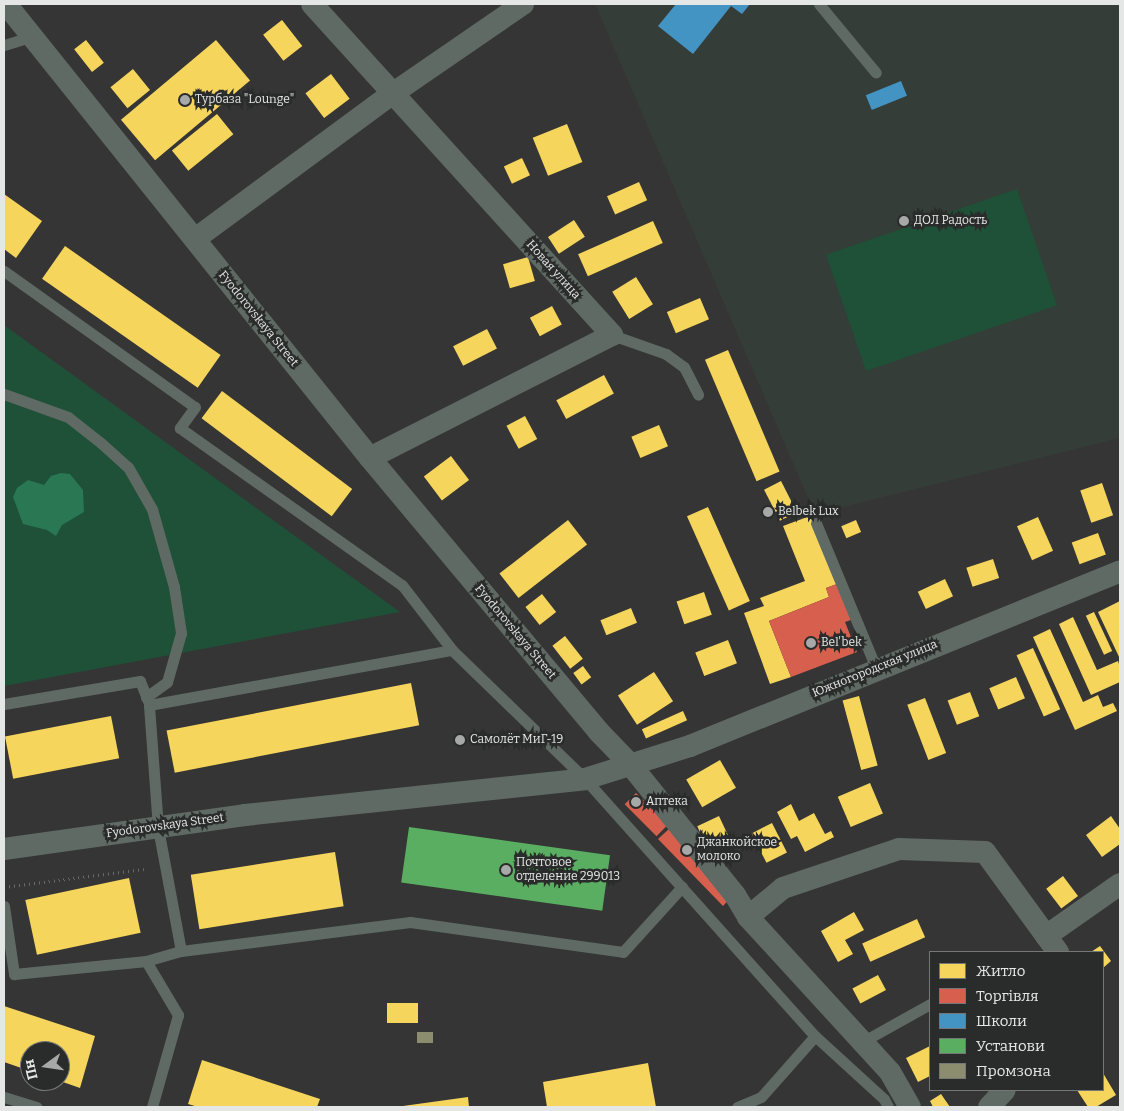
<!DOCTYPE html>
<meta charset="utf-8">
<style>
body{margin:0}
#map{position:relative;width:1124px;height:1111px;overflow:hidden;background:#353535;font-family:Bitter,serif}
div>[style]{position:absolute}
.built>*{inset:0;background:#353d38}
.green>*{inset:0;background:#1f5038;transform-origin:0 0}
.water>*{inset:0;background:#297753}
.homes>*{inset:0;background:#f6d55c;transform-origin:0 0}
.shops>*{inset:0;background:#d6604d;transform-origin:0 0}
.schools>*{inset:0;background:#4393c3;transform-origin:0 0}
.public>*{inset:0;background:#5aae61;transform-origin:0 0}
.industry>*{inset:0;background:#8c8c6e;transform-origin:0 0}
.path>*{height:3px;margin-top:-1.5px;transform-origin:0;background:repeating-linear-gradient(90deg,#656b68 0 1px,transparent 0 5px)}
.service>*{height:11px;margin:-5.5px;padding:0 5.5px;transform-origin:5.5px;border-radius:5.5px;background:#606a64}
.minor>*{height:22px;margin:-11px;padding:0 11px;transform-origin:11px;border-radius:11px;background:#606a64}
.dots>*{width:14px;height:14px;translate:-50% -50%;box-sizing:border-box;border:2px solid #2a2c2b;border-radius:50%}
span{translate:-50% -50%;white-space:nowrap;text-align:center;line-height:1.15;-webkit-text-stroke:5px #2a2c2b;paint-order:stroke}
.poi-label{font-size:12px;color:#e5e7e6}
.left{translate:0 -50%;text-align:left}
.street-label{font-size:12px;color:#e5e7e6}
.frame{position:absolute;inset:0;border:5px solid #e5e7e6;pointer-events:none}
.legend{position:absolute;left:929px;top:951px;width:175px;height:140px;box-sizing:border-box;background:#2a2c2b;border:1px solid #757776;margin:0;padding:6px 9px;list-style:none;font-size:15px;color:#e5e7e6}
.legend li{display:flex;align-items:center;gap:10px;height:25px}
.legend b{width:25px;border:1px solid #757776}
.north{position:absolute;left:20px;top:1041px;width:50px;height:50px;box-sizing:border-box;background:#2a2c2b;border:1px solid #757776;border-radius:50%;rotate:256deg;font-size:14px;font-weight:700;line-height:20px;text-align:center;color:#e5e7e6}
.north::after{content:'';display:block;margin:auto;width:18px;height:22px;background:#a7a9a8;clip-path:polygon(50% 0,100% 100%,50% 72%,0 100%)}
</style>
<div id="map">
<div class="built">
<i style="clip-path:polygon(595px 4px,1120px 4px,1120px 438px,815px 514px)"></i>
</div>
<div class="green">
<i style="left:1017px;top:189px;width:123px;height:202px;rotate:71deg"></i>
<i style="clip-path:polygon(4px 325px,400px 612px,4px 686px)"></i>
</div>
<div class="water">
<i style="clip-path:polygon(61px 473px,70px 474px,83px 490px,84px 512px,62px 525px,56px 536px,47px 530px,23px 524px,13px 497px,17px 488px,28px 480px,44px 485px,51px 476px)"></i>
</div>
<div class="homes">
<i style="left:282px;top:20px;width:33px;height:24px;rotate:52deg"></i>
<i style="left:86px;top:40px;width:29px;height:15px;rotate:52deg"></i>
<i style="left:216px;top:40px;width:53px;height:124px;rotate:50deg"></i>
<i style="left:133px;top:69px;width:27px;height:29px;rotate:51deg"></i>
<i style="left:331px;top:74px;width:31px;height:32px;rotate:53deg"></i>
<i style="left:217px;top:114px;width:26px;height:58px;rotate:51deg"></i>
<i style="left:567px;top:124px;width:41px;height:37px;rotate:68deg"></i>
<i style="left:522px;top:158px;width:19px;height:20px;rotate:65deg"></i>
<i style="left:639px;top:182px;width:20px;height:35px;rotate:66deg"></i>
<i style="clip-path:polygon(4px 194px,42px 221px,16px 258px,4px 249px)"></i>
<i style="left:574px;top:220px;width:20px;height:31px;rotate:57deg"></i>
<i style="left:653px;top:221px;width:24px;height:82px;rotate:66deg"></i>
<i style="left:65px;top:246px;width:190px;height:40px;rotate:35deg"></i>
<i style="left:528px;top:257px;width:25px;height:26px;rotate:74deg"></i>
<i style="left:636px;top:277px;width:32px;height:28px;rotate:58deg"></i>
<i style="left:700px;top:298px;width:23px;height:36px;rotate:67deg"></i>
<i style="left:552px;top:306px;width:21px;height:25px;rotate:62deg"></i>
<i style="left:487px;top:329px;width:22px;height:38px;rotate:63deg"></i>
<i style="left:728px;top:350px;width:132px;height:25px;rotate:67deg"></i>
<i style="left:604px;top:375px;width:21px;height:54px;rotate:62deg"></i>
<i style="left:222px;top:391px;width:163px;height:34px;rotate:37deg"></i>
<i style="left:525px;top:416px;width:26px;height:21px;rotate:62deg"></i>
<i style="left:659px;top:425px;width:23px;height:30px;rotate:67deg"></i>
<i style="left:451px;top:456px;width:30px;height:34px;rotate:53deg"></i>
<i style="left:781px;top:481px;width:35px;height:19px;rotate:63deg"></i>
<i style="left:1102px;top:483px;width:34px;height:23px;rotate:71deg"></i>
<i style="left:708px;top:507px;width:103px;height:23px;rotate:66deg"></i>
<i style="clip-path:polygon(810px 516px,837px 584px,826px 588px,829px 597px,769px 621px,791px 677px,770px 684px,744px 613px,764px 606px,760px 598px,805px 581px,783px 526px)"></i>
<i style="left:1038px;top:517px;width:37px;height:23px;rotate:66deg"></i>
<i style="left:568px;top:520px;width:31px;height:87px;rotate:52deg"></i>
<i style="left:856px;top:520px;width:13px;height:16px;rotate:67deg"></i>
<i style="left:1098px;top:533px;width:23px;height:28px;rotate:70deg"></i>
<i style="left:993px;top:559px;width:20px;height:28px;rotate:72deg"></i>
<i style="left:945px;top:579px;width:19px;height:30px;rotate:65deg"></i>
<i style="left:704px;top:592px;width:24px;height:29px;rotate:71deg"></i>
<i style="left:542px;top:594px;width:23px;height:21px;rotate:52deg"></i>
<i style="clip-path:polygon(1120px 601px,1120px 659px,1098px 612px)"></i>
<i style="left:631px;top:608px;width:16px;height:33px;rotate:68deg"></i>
<i style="left:1094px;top:612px;width:43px;height:9px;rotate:65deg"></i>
<i style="clip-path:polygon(1073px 617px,1097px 670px,1118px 661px,1120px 667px,1120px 682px,1091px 695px,1059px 624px)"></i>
<i style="clip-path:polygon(1050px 629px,1083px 702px,1098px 695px,1103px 707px,1113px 703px,1117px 711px,1075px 730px,1033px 637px)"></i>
<i style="left:565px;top:636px;width:29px;height:16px;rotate:52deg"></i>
<i style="left:728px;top:640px;width:25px;height:35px;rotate:69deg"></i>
<i style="left:1033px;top:648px;width:67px;height:18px;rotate:66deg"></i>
<i style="left:583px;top:666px;width:14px;height:12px;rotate:54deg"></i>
<i style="left:654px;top:672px;width:35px;height:43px;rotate:57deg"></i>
<i style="left:1016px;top:677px;width:23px;height:29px;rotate:67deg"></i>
<i style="left:411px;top:683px;width:43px;height:249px;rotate:79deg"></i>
<i style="left:970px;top:692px;width:26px;height:24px;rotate:69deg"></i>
<i style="left:859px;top:696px;width:72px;height:17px;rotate:75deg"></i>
<i style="left:925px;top:698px;width:59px;height:19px;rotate:69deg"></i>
<i style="left:683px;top:711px;width:10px;height:45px;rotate:66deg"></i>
<i style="left:111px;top:716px;width:43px;height:108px;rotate:79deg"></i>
<i style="left:720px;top:760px;width:32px;height:39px;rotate:60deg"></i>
<i style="left:870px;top:783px;width:33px;height:35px;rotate:67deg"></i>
<i style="clip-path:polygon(791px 804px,799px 821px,814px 813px,825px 834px,831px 831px,834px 837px,805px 852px,797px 836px,791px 839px,777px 812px)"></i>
<i style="left:719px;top:816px;width:21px;height:24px;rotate:65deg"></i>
<i style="clip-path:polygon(1111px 816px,1120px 829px,1120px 844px,1102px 857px,1086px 835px)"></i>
<i style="left:772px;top:823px;width:33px;height:23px;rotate:63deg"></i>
<i style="left:335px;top:852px;width:55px;height:146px;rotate:81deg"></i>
<i style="left:1063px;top:876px;width:25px;height:21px;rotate:53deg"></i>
<i style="left:129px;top:878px;width:56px;height:106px;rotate:78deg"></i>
<i style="clip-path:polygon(854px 912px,864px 930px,845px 940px,853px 954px,838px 962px,821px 931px)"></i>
<i style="left:917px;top:919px;width:20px;height:60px;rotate:66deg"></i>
<i style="clip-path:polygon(1100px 946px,1111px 961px,1103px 968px,1103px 952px,1091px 952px)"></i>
<i style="left:878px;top:975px;width:17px;height:29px;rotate:62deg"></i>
<i style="left:387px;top:1003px;width:31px;height:20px"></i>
<i style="clip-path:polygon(4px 1006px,95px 1036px,80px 1088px,60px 1081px,60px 1051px,30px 1051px,30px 1071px,4px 1062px)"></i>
<i style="clip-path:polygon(930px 1046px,930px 1076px,918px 1082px,906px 1058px)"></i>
<i style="clip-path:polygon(202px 1060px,320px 1099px,317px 1107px,198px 1107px,188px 1104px)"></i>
<i style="clip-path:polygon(648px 1063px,656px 1107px,547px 1107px,543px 1082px)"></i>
<i style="clip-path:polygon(1103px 1073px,1116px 1095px,1096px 1107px,1088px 1107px,1077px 1090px,1103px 1090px)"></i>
<i style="clip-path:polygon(941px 1094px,950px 1107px,933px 1107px,930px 1101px)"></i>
<i style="clip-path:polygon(468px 1097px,469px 1107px,403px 1107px,403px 1106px)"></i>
</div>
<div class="shops">
<i style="clip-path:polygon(837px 584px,851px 620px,845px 622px,857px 652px,791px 677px,769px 621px,829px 597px,826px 588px)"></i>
<i style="left:636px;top:793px;width:45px;height:16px;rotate:45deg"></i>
<i style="clip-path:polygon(670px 828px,732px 896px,723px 906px,658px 839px)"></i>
</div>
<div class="schools">
<i style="clip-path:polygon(676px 4px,750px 4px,742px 14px,731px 6px,693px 54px,658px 26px)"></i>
<i style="left:901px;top:81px;width:16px;height:38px;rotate:68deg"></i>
</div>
<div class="public">
<i style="left:409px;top:827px;width:203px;height:56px;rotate:8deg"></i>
</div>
<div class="industry">
<i style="left:417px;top:1032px;width:16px;height:11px"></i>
</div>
<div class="path">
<i style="left:4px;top:887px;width:141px;rotate:-7.3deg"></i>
</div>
<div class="service">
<i style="left:819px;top:4px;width:89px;rotate:50.4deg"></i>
<i style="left:4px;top:45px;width:30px;rotate:-17deg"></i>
<i style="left:4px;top:271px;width:234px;rotate:35.5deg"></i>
<i style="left:195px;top:407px;width:26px;rotate:126deg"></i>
<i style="left:180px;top:428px;width:272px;rotate:35.3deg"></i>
<i style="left:402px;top:585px;width:82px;rotate:52.4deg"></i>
<i style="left:452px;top:650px;width:185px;rotate:44.1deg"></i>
<i style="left:585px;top:779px;width:345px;rotate:48.2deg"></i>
<i style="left:815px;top:1036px;width:81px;rotate:131.5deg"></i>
<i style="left:761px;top:1097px;width:26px;rotate:157deg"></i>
<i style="left:612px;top:335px;width:57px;rotate:19.4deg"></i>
<i style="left:666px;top:354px;width:22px;rotate:36deg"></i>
<i style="left:684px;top:367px;width:31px;rotate:63deg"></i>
<i style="left:4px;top:394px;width:68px;rotate:19.8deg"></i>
<i style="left:68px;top:417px;width:42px;rotate:38.2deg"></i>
<i style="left:101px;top:443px;width:36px;rotate:42deg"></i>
<i style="left:128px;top:467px;width:48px;rotate:60.3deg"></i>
<i style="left:152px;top:509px;width:81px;rotate:74.2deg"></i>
<i style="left:174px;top:587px;width:47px;rotate:81.3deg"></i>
<i style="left:181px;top:633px;width:51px;rotate:105.9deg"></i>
<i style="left:167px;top:682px;width:26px;rotate:144deg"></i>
<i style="left:816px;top:523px;width:157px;rotate:67.5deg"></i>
<i style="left:4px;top:704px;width:138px;rotate:-9.6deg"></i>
<i style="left:140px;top:681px;width:24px;rotate:68deg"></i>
<i style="left:4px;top:906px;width:69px;rotate:81.6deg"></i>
<i style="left:14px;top:974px;width:133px;rotate:-5.6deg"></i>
<i style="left:146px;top:961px;width:36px;rotate:-16deg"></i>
<i style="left:181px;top:951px;width:231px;rotate:-7.2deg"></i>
<i style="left:410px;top:922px;width:215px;rotate:8deg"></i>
<i style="left:623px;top:952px;width:88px;rotate:-47.8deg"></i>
<i style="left:181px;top:951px;width:125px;rotate:-100.6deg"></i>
<i style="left:158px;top:828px;width:123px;rotate:-94.2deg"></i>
<i style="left:149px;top:705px;width:308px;rotate:-10.3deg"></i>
<i style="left:146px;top:961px;width:63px;rotate:59.3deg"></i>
<i style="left:178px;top:1015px;width:96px;rotate:105.8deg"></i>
<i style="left:815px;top:1036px;width:93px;rotate:42.4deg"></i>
<i style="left:884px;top:1099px;width:9px;rotate:63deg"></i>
<i style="left:862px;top:1042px;width:78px;rotate:-29.2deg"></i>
<i style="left:4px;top:1097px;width:34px;rotate:17deg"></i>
</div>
<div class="minor">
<i style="left:6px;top:4px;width:582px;rotate:51.28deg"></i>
<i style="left:370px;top:458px;width:357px;rotate:50.1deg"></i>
<i style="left:599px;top:732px;width:45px;rotate:45.9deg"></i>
<i style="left:630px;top:764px;width:168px;rotate:51.3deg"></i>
<i style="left:735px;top:895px;width:26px;rotate:59deg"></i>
<i style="left:748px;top:917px;width:210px;rotate:47.5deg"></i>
<i style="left:890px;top:1072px;width:40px;rotate:60.3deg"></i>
<i style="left:312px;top:4px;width:447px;rotate:47.8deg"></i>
<i style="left:612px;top:335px;width:271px;rotate:153.1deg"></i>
<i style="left:195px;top:239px;width:245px;rotate:-36.4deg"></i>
<i style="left:392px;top:94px;width:159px;rotate:-34.5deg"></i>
<i style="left:4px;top:849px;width:243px;rotate:-8deg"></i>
<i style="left:245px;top:815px;width:342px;rotate:-6deg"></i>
<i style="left:585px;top:779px;width:110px;rotate:-17.4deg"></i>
<i style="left:690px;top:746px;width:464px;rotate:-22.1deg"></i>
<i style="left:748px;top:917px;width:45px;rotate:-39.6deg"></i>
<i style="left:783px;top:888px;width:122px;rotate:-18.6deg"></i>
<i style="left:899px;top:849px;width:86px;rotate:2deg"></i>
<i style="left:985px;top:852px;width:124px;rotate:53.9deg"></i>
<i style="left:1046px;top:936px;width:90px;rotate:-35.1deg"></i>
<i style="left:989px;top:1107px;width:23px;rotate:-47deg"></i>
</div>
<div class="dots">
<i style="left:185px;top:100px;background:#a7a9a8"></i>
<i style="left:904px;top:221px;background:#a7a9a8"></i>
<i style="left:768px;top:512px;background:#a7a9a8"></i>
<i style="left:811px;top:643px;background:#a7a9a8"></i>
<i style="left:460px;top:740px;background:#a7a9a8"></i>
<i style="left:636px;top:802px;background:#a7a9a8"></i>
<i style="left:687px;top:850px;background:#a7a9a8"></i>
<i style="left:506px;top:870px;background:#a7a9a8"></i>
</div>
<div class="poi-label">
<span class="left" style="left:195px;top:100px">Турбаза "Lounge"</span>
<span class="left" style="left:914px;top:221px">ДОЛ Радость</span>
<span class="left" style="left:778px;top:512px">Belbek Lux</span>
<span class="left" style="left:821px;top:643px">Bel'bek</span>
<span class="left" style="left:470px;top:740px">Самолёт МиГ-19</span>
<span class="left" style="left:646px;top:802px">Аптека</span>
<span class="left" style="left:697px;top:850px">Джанкойское<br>молоко</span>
<span class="left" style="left:516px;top:870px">Почтовое<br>отделение 299013</span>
</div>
<div class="street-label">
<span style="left:553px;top:270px;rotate:48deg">Новая улица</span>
<span style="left:258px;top:319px;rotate:51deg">Fyodorovskaya Street</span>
<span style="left:515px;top:632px;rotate:50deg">Fyodorovskaya Street</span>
<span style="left:875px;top:669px;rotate:-22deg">Южногородская улица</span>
<span style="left:165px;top:826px;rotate:-8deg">Fyodorovskaya Street</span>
</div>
<div class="frame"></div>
<ul class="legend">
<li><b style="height:14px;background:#f6d55c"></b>Житло</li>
<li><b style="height:14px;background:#d6604d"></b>Торгівля</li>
<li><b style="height:14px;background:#4393c3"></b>Школи</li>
<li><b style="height:14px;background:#5aae61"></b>Установи</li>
<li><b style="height:14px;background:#8c8c6e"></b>Промзона</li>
</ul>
<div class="north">Пн</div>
</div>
